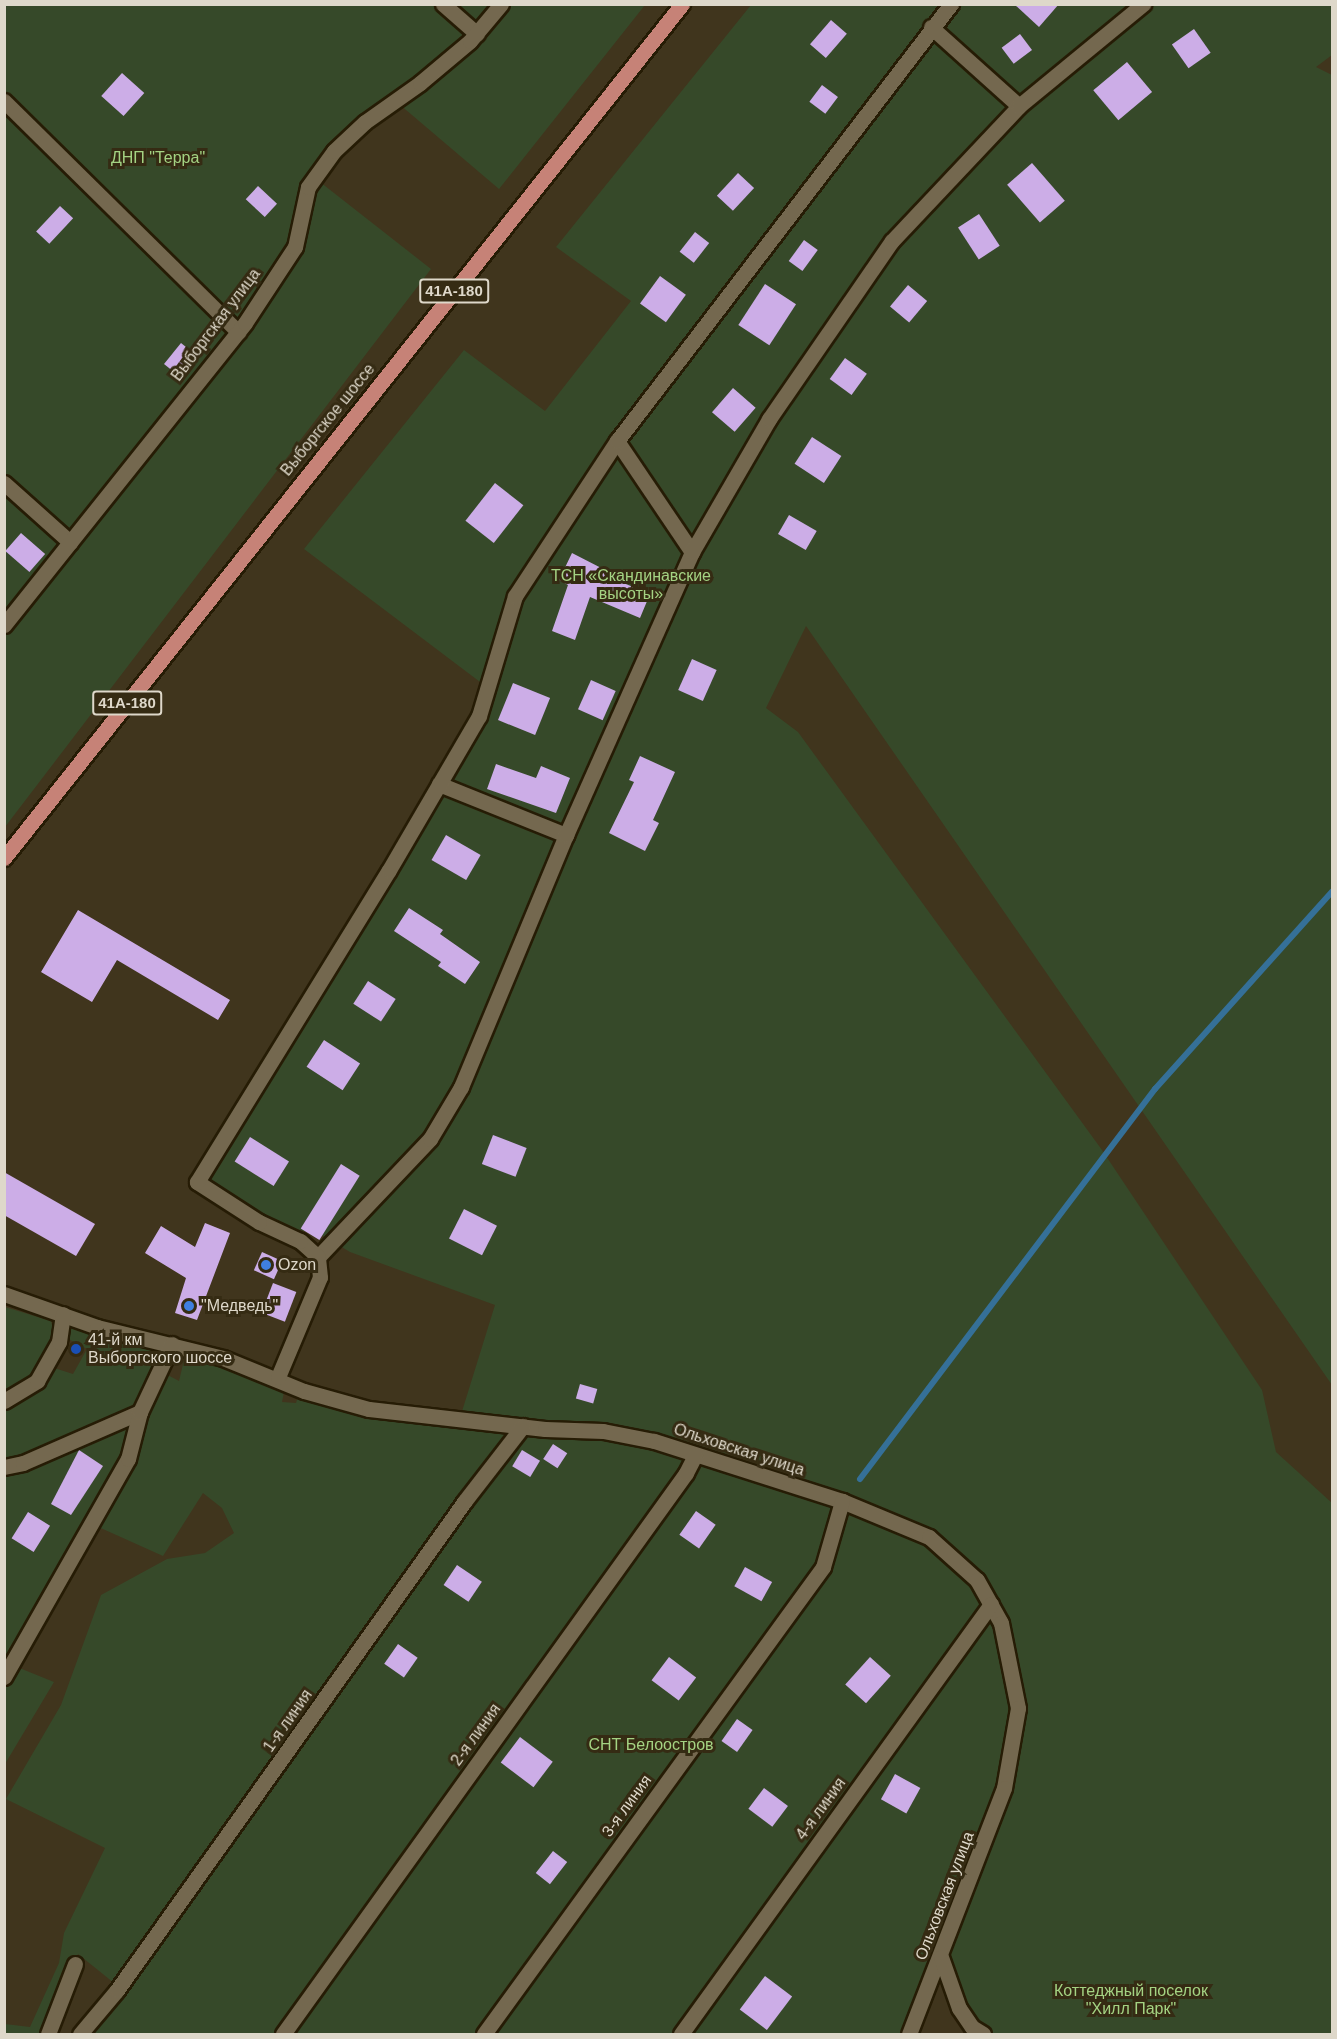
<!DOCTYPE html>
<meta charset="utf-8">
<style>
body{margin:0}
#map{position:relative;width:1337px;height:2039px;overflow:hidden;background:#40351d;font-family:Arial,sans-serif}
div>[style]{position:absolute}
.green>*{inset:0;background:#364929}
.stream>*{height:6px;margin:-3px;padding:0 3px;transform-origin:3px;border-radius:3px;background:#357098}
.building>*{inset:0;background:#ccade7;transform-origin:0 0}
.roads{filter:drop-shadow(2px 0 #261c05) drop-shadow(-2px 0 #261c05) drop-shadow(0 2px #261c05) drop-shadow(0 -2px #261c05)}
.street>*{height:15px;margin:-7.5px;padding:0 7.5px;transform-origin:7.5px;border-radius:7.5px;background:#74684f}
.primary>*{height:15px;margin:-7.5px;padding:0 7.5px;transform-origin:7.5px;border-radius:7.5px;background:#c68277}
.dots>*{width:16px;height:16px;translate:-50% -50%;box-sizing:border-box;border:3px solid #352b13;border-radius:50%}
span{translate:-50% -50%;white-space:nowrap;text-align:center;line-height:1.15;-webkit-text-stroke:6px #352b13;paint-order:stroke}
.shield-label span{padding:2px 4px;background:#352b13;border:2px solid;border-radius:4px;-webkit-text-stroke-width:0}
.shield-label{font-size:15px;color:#ded8ca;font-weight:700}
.park-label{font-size:16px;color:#a4d383}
.street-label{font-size:16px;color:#ded8ca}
.poi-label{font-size:16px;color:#ded8ca}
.left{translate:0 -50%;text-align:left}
.frame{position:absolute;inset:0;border:6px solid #ded8ca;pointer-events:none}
</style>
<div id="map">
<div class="green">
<i style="clip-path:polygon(5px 5px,645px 5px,499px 189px,399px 104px,359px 128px,320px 182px,431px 269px,5px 827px)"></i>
<i style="clip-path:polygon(751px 5px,1332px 5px,1332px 55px,1316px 67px,1332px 75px,1332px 1385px,806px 626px,766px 708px,798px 732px,1102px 1150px,1262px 1390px,1276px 1452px,1332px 1503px,1332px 2034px,983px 2034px,978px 2033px,944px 1958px,909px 2034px,80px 2034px,119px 1987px,78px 1954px,48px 2034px,5px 2034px,5px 2024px,30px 2027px,59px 1963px,64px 1933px,105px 1848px,6px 1799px,61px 1705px,101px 1595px,167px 1559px,205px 1553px,234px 1533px,222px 1508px,203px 1493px,163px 1556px,94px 1525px,12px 1665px,54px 1682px,5px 1764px,5px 1404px,48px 1366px,73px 1374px,87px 1349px,63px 1336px,68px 1327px,152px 1349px,143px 1362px,179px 1381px,184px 1360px,192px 1361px,230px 1368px,270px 1385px,284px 1392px,282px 1402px,296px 1403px,299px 1393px,459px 1421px,495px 1305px,350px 1252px,320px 1234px,259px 1222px,197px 1182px,488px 688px,304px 549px,464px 350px,545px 411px,631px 301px,556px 247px)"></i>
<i style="clip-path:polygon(5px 1307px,51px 1321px,55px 1337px,35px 1377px,5px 1394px)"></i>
</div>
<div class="stream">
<i style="left:860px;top:1479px;width:489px;rotate:-52.9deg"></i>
<i style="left:1155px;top:1089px;width:265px;rotate:-48.1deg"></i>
</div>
<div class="building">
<i style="clip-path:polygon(1014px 4px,1059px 4px,1039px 27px)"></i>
<i style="left:831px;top:20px;width:21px;height:32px;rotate:41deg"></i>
<i style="left:1194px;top:29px;width:29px;height:27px;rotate:55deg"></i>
<i style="left:1020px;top:34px;width:20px;height:23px;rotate:53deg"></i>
<i style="left:1127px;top:62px;width:39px;height:44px;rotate:50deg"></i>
<i style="left:122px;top:73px;width:30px;height:31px;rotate:42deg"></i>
<i style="left:822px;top:85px;width:20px;height:21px;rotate:37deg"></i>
<i style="left:1032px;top:163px;width:50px;height:33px;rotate:49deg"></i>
<i style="left:738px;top:173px;width:22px;height:31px;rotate:43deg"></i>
<i style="left:258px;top:186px;width:26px;height:18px;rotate:43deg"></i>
<i style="left:60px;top:206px;width:18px;height:35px;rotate:43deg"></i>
<i style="left:979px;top:214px;width:38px;height:25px;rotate:57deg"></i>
<i style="left:695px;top:232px;width:18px;height:25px;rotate:38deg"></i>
<i style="left:804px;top:240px;width:17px;height:26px;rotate:36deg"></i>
<i style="left:660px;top:276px;width:32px;height:34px;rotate:36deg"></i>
<i style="left:765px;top:284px;width:37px;height:49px;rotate:33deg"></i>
<i style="left:908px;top:285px;width:25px;height:28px;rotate:40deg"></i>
<i style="left:181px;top:343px;width:22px;height:27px;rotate:39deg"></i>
<i style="left:845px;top:358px;width:27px;height:26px;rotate:36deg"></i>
<i style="left:733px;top:388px;width:30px;height:32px;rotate:41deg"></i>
<i style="left:812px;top:437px;width:35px;height:32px;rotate:33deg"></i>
<i style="left:495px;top:483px;width:36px;height:48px;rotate:38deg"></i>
<i style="left:789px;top:515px;width:32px;height:22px;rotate:30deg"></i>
<i style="left:21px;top:533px;width:32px;height:24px;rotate:41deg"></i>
<i style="clip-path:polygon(572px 553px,611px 573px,609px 577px,650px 594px,640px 618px,590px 597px,575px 640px,552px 631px,568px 585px,559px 580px)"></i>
<i style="left:692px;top:659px;width:27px;height:34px;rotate:24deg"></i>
<i style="left:591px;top:680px;width:27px;height:32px;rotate:24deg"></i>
<i style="left:513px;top:683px;width:40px;height:40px;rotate:22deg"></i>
<i style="clip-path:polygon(640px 756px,675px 772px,653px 820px,659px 823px,645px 851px,609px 833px,634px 782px,629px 780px)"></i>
<i style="clip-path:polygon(496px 764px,536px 778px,541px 766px,570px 778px,556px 813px,487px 789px)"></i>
<i style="left:446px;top:835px;width:40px;height:29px;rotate:30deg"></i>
<i style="clip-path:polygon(409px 908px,443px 930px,440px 934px,480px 962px,465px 984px,438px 966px,441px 962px,394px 931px)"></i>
<i style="clip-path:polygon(78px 910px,230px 1000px,218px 1020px,117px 960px,92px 1002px,41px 972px)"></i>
<i style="left:368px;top:981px;width:33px;height:27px;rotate:33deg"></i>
<i style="left:324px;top:1040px;width:43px;height:32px;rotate:33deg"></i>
<i style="left:493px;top:1135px;width:36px;height:31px;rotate:21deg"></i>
<i style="left:250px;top:1137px;width:46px;height:29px;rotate:32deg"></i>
<i style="left:341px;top:1164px;width:22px;height:76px;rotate:32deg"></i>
<i style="clip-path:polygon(4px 1172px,95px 1224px,76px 1256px,4px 1215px)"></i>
<i style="left:464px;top:1209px;width:37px;height:33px;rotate:27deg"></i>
<i style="clip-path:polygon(205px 1223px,230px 1233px,197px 1320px,175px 1313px,186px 1278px,145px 1253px,161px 1226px,195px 1247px)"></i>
<i style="left:262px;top:1252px;width:22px;height:20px;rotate:24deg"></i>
<i style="left:273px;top:1283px;width:25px;height:32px;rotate:21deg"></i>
<i style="left:580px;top:1384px;width:18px;height:15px;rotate:16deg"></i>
<i style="left:553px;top:1444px;width:17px;height:18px;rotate:33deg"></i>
<i style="clip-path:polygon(79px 1450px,103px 1466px,71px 1515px,51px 1504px)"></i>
<i style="left:522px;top:1450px;width:21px;height:19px;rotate:31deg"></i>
<i style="left:696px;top:1511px;width:24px;height:29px;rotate:35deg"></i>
<i style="left:28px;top:1512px;width:26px;height:31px;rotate:32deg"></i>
<i style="left:457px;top:1565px;width:30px;height:24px;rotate:34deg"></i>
<i style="left:745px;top:1567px;width:31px;height:22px;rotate:29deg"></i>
<i style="left:398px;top:1644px;width:24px;height:24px;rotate:35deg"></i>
<i style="left:669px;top:1657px;width:34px;height:29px;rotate:37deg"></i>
<i style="left:870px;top:1657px;width:28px;height:37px;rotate:42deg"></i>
<i style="left:737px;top:1719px;width:19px;height:27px;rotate:35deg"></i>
<i style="left:520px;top:1737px;width:41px;height:32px;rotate:37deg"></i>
<i style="left:895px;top:1774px;width:29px;height:29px;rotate:29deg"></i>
<i style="left:764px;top:1788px;width:30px;height:26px;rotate:37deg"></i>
<i style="left:553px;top:1851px;width:18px;height:28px;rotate:38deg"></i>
<i style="left:765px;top:1976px;width:34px;height:42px;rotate:37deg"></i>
</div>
<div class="roads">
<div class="street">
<i style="left:443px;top:4px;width:45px;rotate:41.4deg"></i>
<i style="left:931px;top:27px;width:118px;rotate:41.9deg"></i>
<i style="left:4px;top:101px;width:329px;rotate:44.6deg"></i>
<i style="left:617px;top:441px;width:134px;rotate:56deg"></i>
<i style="left:4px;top:483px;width:89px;rotate:41.8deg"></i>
<i style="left:4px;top:625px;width:386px;rotate:-51.4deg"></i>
<i style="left:245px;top:323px;width:91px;rotate:-56.7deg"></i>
<i style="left:295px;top:247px;width:61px;rotate:-77.8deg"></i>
<i style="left:308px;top:187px;width:44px;rotate:-54.2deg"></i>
<i style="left:334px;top:151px;width:42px;rotate:-43.1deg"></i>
<i style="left:365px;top:122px;width:67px;rotate:-35.3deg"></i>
<i style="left:420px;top:83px;width:65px;rotate:-40deg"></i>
<i style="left:470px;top:41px;width:48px;rotate:-50deg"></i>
<i style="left:439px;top:784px;width:137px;rotate:21.9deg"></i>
<i style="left:318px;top:1257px;width:163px;rotate:-46.5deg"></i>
<i style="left:430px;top:1139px;width:61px;rotate:-59.2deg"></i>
<i style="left:461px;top:1087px;width:273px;rotate:-67.4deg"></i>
<i style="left:566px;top:835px;width:310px;rotate:-66deg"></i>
<i style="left:692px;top:552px;width:154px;rotate:-59.9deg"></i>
<i style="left:769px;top:419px;width:216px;rotate:-55.4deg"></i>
<i style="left:892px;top:241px;width:185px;rotate:-46.7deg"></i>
<i style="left:1019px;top:106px;width:161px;rotate:-39.4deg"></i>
<i style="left:4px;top:1294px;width:99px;rotate:19.5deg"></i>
<i style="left:97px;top:1327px;width:130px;rotate:13.8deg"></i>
<i style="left:223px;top:1358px;width:87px;rotate:22.2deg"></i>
<i style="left:304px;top:1391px;width:67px;rotate:15.5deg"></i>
<i style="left:369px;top:1409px;width:177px;rotate:6.5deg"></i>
<i style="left:545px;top:1429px;width:58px;rotate:2deg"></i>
<i style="left:603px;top:1431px;width:52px;rotate:11.1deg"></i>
<i style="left:654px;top:1441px;width:197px;rotate:17.7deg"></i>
<i style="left:842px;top:1501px;width:94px;rotate:22.5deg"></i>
<i style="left:929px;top:1537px;width:64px;rotate:41.9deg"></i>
<i style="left:977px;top:1580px;width:49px;rotate:60.8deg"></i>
<i style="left:1001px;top:1623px;width:87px;rotate:78.7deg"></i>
<i style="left:1018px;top:1708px;width:81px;rotate:99.9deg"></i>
<i style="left:1004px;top:1788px;width:264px;rotate:111.1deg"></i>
<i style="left:278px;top:1377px;width:108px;rotate:-67.2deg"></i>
<i style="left:320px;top:1277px;width:20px;rotate:-96deg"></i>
<i style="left:318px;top:1257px;width:24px;rotate:-138deg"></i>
<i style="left:300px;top:1241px;width:45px;rotate:-155.1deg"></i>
<i style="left:259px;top:1222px;width:74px;rotate:-147.2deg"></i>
<i style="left:197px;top:1182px;width:366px;rotate:-58.4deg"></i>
<i style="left:389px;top:870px;width:178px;rotate:-59.7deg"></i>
<i style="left:479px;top:716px;width:125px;rotate:-73.3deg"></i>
<i style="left:515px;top:596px;width:186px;rotate:-56.7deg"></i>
<i style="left:617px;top:441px;width:550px;rotate:-52.61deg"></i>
<i style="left:4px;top:1401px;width:39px;rotate:-31deg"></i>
<i style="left:37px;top:1381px;width:45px;rotate:-60.6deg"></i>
<i style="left:59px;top:1342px;width:28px;rotate:-82deg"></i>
<i style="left:4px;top:1467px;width:19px;rotate:-12deg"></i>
<i style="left:23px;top:1463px;width:128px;rotate:-23.6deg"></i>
<i style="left:4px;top:1677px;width:251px;rotate:-60.4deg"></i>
<i style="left:128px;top:1459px;width:49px;rotate:-75.7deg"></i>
<i style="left:140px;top:1412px;width:75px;rotate:-64.8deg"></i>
<i style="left:941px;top:1957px;width:54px;rotate:70.6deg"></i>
<i style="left:959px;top:2008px;width:23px;rotate:56deg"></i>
<i style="left:972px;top:2027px;width:13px;rotate:32deg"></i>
<i style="left:48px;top:2034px;width:75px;rotate:-68.9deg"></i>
<i style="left:80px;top:2034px;width:57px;rotate:-49.9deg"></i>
<i style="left:117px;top:1990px;width:599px;rotate:-54.58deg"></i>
<i style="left:464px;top:1502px;width:96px;rotate:-52.2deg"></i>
<i style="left:283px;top:2034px;width:691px;rotate:-54.31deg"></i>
<i style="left:686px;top:1473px;width:20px;rotate:-63deg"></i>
<i style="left:484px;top:2034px;width:577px;rotate:-54.02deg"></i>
<i style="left:823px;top:1567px;width:69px;rotate:-73.9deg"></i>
<i style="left:681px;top:2034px;width:530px;rotate:-54.21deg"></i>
</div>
<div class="primary">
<i style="left:4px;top:858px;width:1090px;rotate:-51.55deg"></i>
</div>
</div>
<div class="dots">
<i style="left:266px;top:1265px;background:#3f7fe0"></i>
<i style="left:189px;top:1306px;background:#3f7fe0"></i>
<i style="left:76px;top:1349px;background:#1a4fb4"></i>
</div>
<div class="shield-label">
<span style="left:454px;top:291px">41А-180</span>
<span style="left:127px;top:703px">41А-180</span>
</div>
<div class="park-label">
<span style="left:158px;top:158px">ДНП "Терра"</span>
<span style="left:631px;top:585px">ТСН «Скандинавские<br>высоты»</span>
<span style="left:651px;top:1745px">СНТ Белоостров</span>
<span style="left:1131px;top:2000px">Коттеджный поселок<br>"Хилл Парк"</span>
</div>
<div class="street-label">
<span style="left:216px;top:325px;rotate:-53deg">Выборгская улица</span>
<span style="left:328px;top:420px;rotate:-51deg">Выборгское шоссе</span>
<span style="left:739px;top:1450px;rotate:18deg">Ольховская улица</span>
<span style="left:288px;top:1721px;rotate:-55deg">1-я линия</span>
<span style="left:476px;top:1735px;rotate:-54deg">2-я линия</span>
<span style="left:627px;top:1806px;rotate:-54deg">3-я линия</span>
<span style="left:821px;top:1809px;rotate:-54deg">4-я линия</span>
<span style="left:945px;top:1896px;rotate:-69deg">Ольховская улица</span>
</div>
<div class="poi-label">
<span class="left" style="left:278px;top:1265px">Ozon</span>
<span class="left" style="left:201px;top:1306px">"Медведь"</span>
<span class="left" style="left:88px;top:1349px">41-й км<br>Выборгского шоссе</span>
</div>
<div class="frame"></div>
</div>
